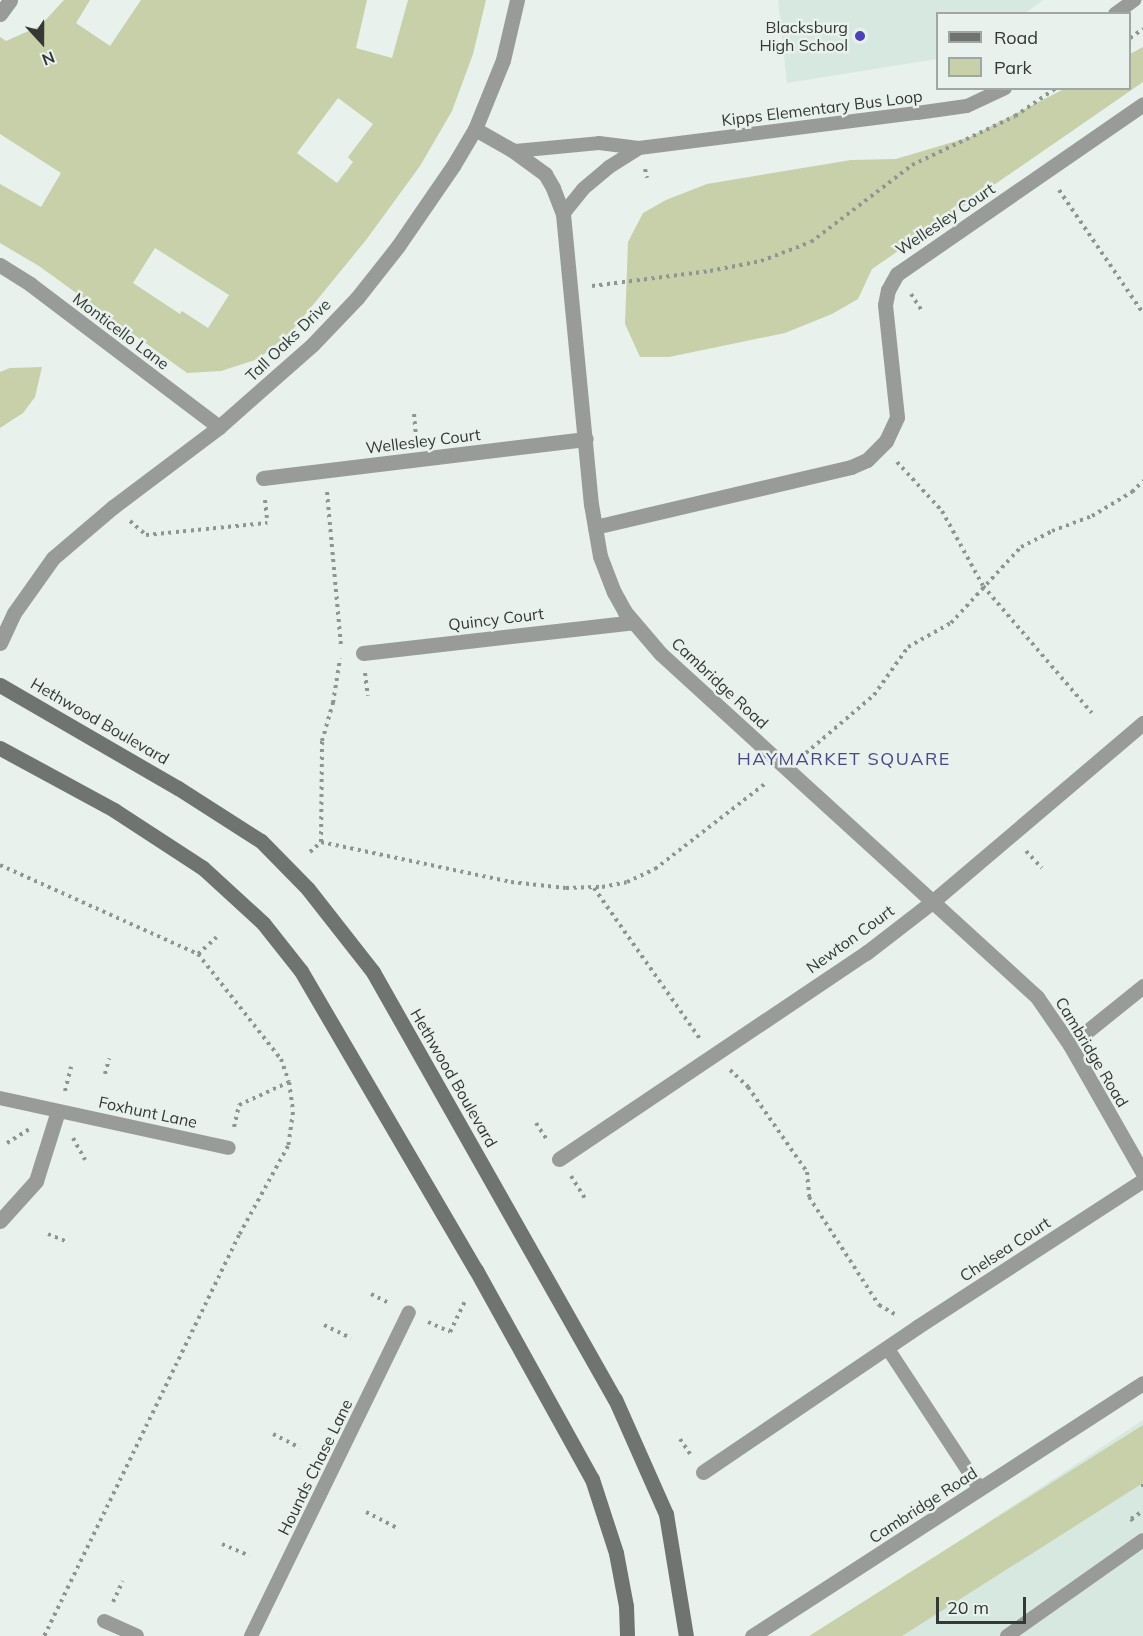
<!DOCTYPE html>
<style>
body{margin:0}
#map{position:relative;width:1143px;height:1636px;overflow:hidden;background:#e8f1ec;font-family:Mulish,sans-serif}
div>[style]{position:absolute}
.built>*{inset:0;background:#d7e8e0}
.green>*{inset:0;background:#c7d0a8}
.path>*{height:4px;margin-top:-2px;transform-origin:0;background:repeating-linear-gradient(90deg,#8f9592 0 3px,transparent 0 7.5px)}
.lane>*{height:14px;margin:-7px;padding:0 7px;transform-origin:7px;border-radius:7px;background:#999b99}
.street>*{height:15px;margin:-7.5px;padding:0 7.5px;transform-origin:7.5px;border-radius:7.5px;background:#999b99}
.secondary>*{height:15px;margin:-7.5px;padding:0 7.5px;transform-origin:7.5px;border-radius:7.5px;background:#707470}
.dots>*{width:16px;height:16px;translate:-50% -50%;box-sizing:border-box;border:3px solid #e8f1ec;border-radius:50%}
span{translate:-50% -50%;white-space:nowrap;text-align:center;line-height:1.15;-webkit-text-stroke:5px #e8f1ec;paint-order:stroke}
.poi-label{font-size:16px;color:#343836}
.right{translate:-100% -50%;text-align:right}
.street-label{font-size:16px;color:#343836}
.neighbourhood-label{font-size:18px;color:#4a4987;letter-spacing:1.5px}
.legend{position:absolute;left:936px;top:12px;width:195px;height:78px;box-sizing:border-box;background:#e8f1ec;border:2px solid #a0a7a3;margin:0;padding:8px 10px;list-style:none;font-size:18px;color:#343836}
.legend li{display:flex;align-items:center;gap:12px;height:30px}
.legend b{width:30px;border:2px solid #a0a7a3}
.north{position:absolute;left:12px;top:12px;width:60px;height:60px;-webkit-text-stroke:4px #e8f1ec;paint-order:stroke;rotate:159deg;font-size:16px;font-weight:700;line-height:24px;text-align:center;color:#343836}
.north::after{content:'';display:block;margin:auto;width:21px;height:27px;background:#343836;clip-path:polygon(50% 0,100% 100%,50% 72%,0 100%)}
.scale{position:absolute;left:936px;top:1597px;width:90px;height:27px;box-sizing:border-box;border:3px solid #343836;border-top:0;padding-left:8px;font-size:18px;line-height:21px;white-space:nowrap;color:#343836;-webkit-text-stroke:4px #e8f1ec;paint-order:stroke}
</style>
<div id="map">
<div class="built">
<i style="clip-path:polygon(778px 0,1043px 0,1025px 13px,938px 14px,937px 59px,787px 83px)"></i>
<i style="clip-path:polygon(1143px 1420px,1143px 1636px,815px 1636px)"></i>
</div>
<div class="green">
<i style="clip-path:polygon(evenodd,64px 0,90px 0,76px 23px,110px 46px,141px 0,367px 0,356px 48px,392px 58px,408px 0,486px 0,473px 54px,452px 111px,420px 166px,366px 240px,290px 333px,258px 359px,221px 371px,187px 373px,39px 266px,0 243px,0 184px,41px 207px,61px 173px,0 134px,0 37px,6px 41px,40px 26px,64px 0,338px 98px,373px 124px,348px 157px,353px 162px,337px 183px,297px 153px,338px 98px,64px 0,155px 248px,229px 295px,208px 328px,182px 311px,180px 314px,133px 283px,155px 248px)"></i>
<i style="clip-path:polygon(1143px 47px,1143px 82px,872px 269px,858px 299px,832px 314px,785px 333px,669px 357px,640px 357px,625px 324px,628px 242px,643px 213px,666px 200px,707px 184px,851px 160px,896px 159px,970px 137px,1064px 89px,1130px 88px,1130px 54px)"></i>
<i style="clip-path:polygon(42px 367px,35px 397px,23px 413px,0 428px,0 372px,10px 368px)"></i>
<i style="clip-path:polygon(1143px 1425px,1143px 1483px,902px 1636px,809px 1636px)"></i>
</div>
<div class="path">
<i style="left:1130px;top:38px;width:16px;rotate:-35deg"></i>
<i style="left:645px;top:169px;width:9px;rotate:77deg"></i>
<i style="left:1059px;top:190px;width:149px;rotate:55.7deg"></i>
<i style="left:592px;top:286px;width:119px;rotate:-7.2deg"></i>
<i style="left:710px;top:271px;width:52px;rotate:-11.1deg"></i>
<i style="left:761px;top:261px;width:53px;rotate:-20.8deg"></i>
<i style="left:811px;top:242px;width:127px;rotate:-37.3deg"></i>
<i style="left:912px;top:165px;width:114px;rotate:-25.4deg"></i>
<i style="left:1015px;top:116px;width:50px;rotate:-34.3deg"></i>
<i style="left:911px;top:294px;width:20px;rotate:57deg"></i>
<i style="left:414px;top:414px;width:23px;rotate:85deg"></i>
<i style="left:897px;top:462px;width:67px;rotate:47.4deg"></i>
<i style="left:942px;top:511px;width:85px;rotate:61.3deg"></i>
<i style="left:983px;top:586px;width:167px;rotate:49.4deg"></i>
<i style="left:327px;top:492px;width:155px;rotate:84.8deg"></i>
<i style="left:265px;top:500px;width:18px;rotate:84deg"></i>
<i style="left:130px;top:521px;width:21px;rotate:41deg"></i>
<i style="left:146px;top:535px;width:122px;rotate:-5.7deg"></i>
<i style="left:365px;top:673px;width:23px;rotate:83deg"></i>
<i style="left:806px;top:753px;width:89px;rotate:-40.5deg"></i>
<i style="left:874px;top:695px;width:59px;rotate:-54.7deg"></i>
<i style="left:908px;top:647px;width:49px;rotate:-29.2deg"></i>
<i style="left:951px;top:623px;width:103px;rotate:-47.4deg"></i>
<i style="left:1021px;top:547px;width:35px;rotate:-27deg"></i>
<i style="left:1052px;top:531px;width:43px;rotate:-20.6deg"></i>
<i style="left:1092px;top:516px;width:47px;rotate:-31deg"></i>
<i style="left:1132px;top:492px;width:16px;rotate:-45deg"></i>
<i style="left:321px;top:842px;width:101px;rotate:-89.4deg"></i>
<i style="left:322px;top:741px;width:40px;rotate:-74deg"></i>
<i style="left:333px;top:703px;width:45px;rotate:-81deg"></i>
<i style="left:1026px;top:851px;width:23px;rotate:47deg"></i>
<i style="left:310px;top:852px;width:15px;rotate:-42deg"></i>
<i style="left:321px;top:842px;width:194px;rotate:11.9deg"></i>
<i style="left:511px;top:882px;width:55px;rotate:6.2deg"></i>
<i style="left:566px;top:888px;width:36px;rotate:-2deg"></i>
<i style="left:602px;top:887px;width:25px;rotate:-11deg"></i>
<i style="left:627px;top:882px;width:31px;rotate:-25deg"></i>
<i style="left:655px;top:869px;width:140px;rotate:-37.8deg"></i>
<i style="left:0;top:865px;width:217px;rotate:24.2deg"></i>
<i style="left:198px;top:954px;width:134px;rotate:51.7deg"></i>
<i style="left:281px;top:1059px;width:24px;rotate:71deg"></i>
<i style="left:289px;top:1082px;width:30px;rotate:82deg"></i>
<i style="left:293px;top:1112px;width:34px;rotate:98deg"></i>
<i style="left:288px;top:1146px;width:102px;rotate:118.8deg"></i>
<i style="left:239px;top:1235px;width:446px;rotate:115.9deg"></i>
<i style="left:594px;top:888px;width:184px;rotate:54.9deg"></i>
<i style="left:198px;top:954px;width:25px;rotate:-42deg"></i>
<i style="left:730px;top:1070px;width:25px;rotate:43deg"></i>
<i style="left:748px;top:1087px;width:103px;rotate:55.2deg"></i>
<i style="left:807px;top:1172px;width:25px;rotate:85deg"></i>
<i style="left:809px;top:1197px;width:129px;rotate:57.1deg"></i>
<i style="left:879px;top:1305px;width:20px;rotate:30deg"></i>
<i style="left:105px;top:1074px;width:16px;rotate:-75deg"></i>
<i style="left:65px;top:1091px;width:25px;rotate:-76deg"></i>
<i style="left:536px;top:1123px;width:20px;rotate:57deg"></i>
<i style="left:234px;top:1127px;width:23px;rotate:-77deg"></i>
<i style="left:239px;top:1105px;width:55px;rotate:-24.7deg"></i>
<i style="left:73px;top:1138px;width:25px;rotate:61deg"></i>
<i style="left:7px;top:1143px;width:26px;rotate:-32deg"></i>
<i style="left:571px;top:1176px;width:26px;rotate:58deg"></i>
<i style="left:48px;top:1234px;width:22px;rotate:22deg"></i>
<i style="left:371px;top:1294px;width:20px;rotate:27deg"></i>
<i style="left:428px;top:1322px;width:24px;rotate:24deg"></i>
<i style="left:450px;top:1332px;width:37px;rotate:-64deg"></i>
<i style="left:324px;top:1325px;width:30px;rotate:26deg"></i>
<i style="left:273px;top:1434px;width:30px;rotate:27deg"></i>
<i style="left:680px;top:1439px;width:18px;rotate:56deg"></i>
<i style="left:1143px;top:1484px;width:5px;rotate:90deg"></i>
<i style="left:366px;top:1512px;width:34px;rotate:27deg"></i>
<i style="left:1133px;top:1521px;width:3px;rotate:-135deg"></i>
<i style="left:1131px;top:1519px;width:14px;rotate:-34deg"></i>
<i style="left:222px;top:1544px;width:30px;rotate:23deg"></i>
<i style="left:113px;top:1602px;width:23px;rotate:-65deg"></i>
</div>
<div class="lane">
<i style="left:1115px;top:14px;width:24px;rotate:-36deg"></i>
<i style="left:515px;top:151px;width:84px;rotate:-5.4deg"></i>
<i style="left:599px;top:143px;width:40px;rotate:7.1deg"></i>
<i style="left:639px;top:148px;width:280px;rotate:-7.2deg"></i>
<i style="left:917px;top:113px;width:50px;rotate:-8deg"></i>
<i style="left:967px;top:106px;width:42px;rotate:-25.3deg"></i>
<i style="left:563px;top:214px;width:32px;rotate:-51deg"></i>
<i style="left:583px;top:189px;width:34px;rotate:-40deg"></i>
<i style="left:609px;top:167px;width:36px;rotate:-32deg"></i>
<i style="left:0;top:1098px;width:234px;rotate:12.3deg"></i>
<i style="left:888px;top:1349px;width:168px;rotate:56.7deg"></i>
<i style="left:104px;top:1621px;width:36px;rotate:24deg"></i>
<i style="left:251px;top:1636px;width:360px;rotate:-64deg"></i>
<i style="left:1007px;top:1636px;width:166px;rotate:-35.2deg"></i>
</div>
<div class="street">
<i style="left:0;top:14px;width:17px;rotate:-54deg"></i>
<i style="left:475px;top:129px;width:43px;rotate:29.6deg"></i>
<i style="left:512px;top:150px;width:41px;rotate:36deg"></i>
<i style="left:545px;top:174px;width:16px;rotate:60deg"></i>
<i style="left:553px;top:188px;width:28px;rotate:69deg"></i>
<i style="left:563px;top:214px;width:291px;rotate:84.5deg"></i>
<i style="left:591px;top:504px;width:53px;rotate:80.2deg"></i>
<i style="left:600px;top:556px;width:39px;rotate:69deg"></i>
<i style="left:614px;top:592px;width:23px;rotate:61deg"></i>
<i style="left:625px;top:612px;width:55px;rotate:49.4deg"></i>
<i style="left:661px;top:654px;width:509px;rotate:42.37deg"></i>
<i style="left:1037px;top:997px;width:58px;rotate:55.5deg"></i>
<i style="left:1070px;top:1045px;width:147px;rotate:60.3deg"></i>
<i style="left:0;top:265px;width:36px;rotate:32deg"></i>
<i style="left:30px;top:284px;width:237px;rotate:37.1deg"></i>
<i style="left:263px;top:478px;width:325px;rotate:-6.9deg"></i>
<i style="left:595px;top:527px;width:263px;rotate:-13.2deg"></i>
<i style="left:851px;top:467px;width:17px;rotate:-24deg"></i>
<i style="left:867px;top:460px;width:27px;rotate:-45deg"></i>
<i style="left:886px;top:441px;width:26px;rotate:-65deg"></i>
<i style="left:897px;top:417px;width:113px;rotate:-96.1deg"></i>
<i style="left:885px;top:305px;width:15px;rotate:-79deg"></i>
<i style="left:888px;top:290px;width:18px;rotate:-61deg"></i>
<i style="left:897px;top:274px;width:299px;rotate:-34.6deg"></i>
<i style="left:0;top:643px;width:33px;rotate:-65deg"></i>
<i style="left:14px;top:613px;width:67px;rotate:-54.7deg"></i>
<i style="left:53px;top:558px;width:79px;rotate:-40.4deg"></i>
<i style="left:113px;top:507px;width:133px;rotate:-37deg"></i>
<i style="left:219px;top:427px;width:125px;rotate:-41.4deg"></i>
<i style="left:313px;top:344px;width:64px;rotate:-46.3deg"></i>
<i style="left:357px;top:298px;width:66px;rotate:-51.7deg"></i>
<i style="left:398px;top:246px;width:97px;rotate:-55.5deg"></i>
<i style="left:453px;top:166px;width:43px;rotate:-59.3deg"></i>
<i style="left:475px;top:129px;width:74px;rotate:-67.9deg"></i>
<i style="left:503px;top:60px;width:62px;rotate:-76.9deg"></i>
<i style="left:363px;top:653px;width:272px;rotate:-6.5deg"></i>
<i style="left:1070px;top:1045px;width:94px;rotate:-38.9deg"></i>
<i style="left:559px;top:1159px;width:370px;rotate:-33.9deg"></i>
<i style="left:866px;top:953px;width:83px;rotate:-37.7deg"></i>
<i style="left:932px;top:902px;width:277px;rotate:-40.3deg"></i>
<i style="left:0;top:1221px;width:54px;rotate:-48deg"></i>
<i style="left:36px;top:1181px;width:73px;rotate:-72.6deg"></i>
<i style="left:703px;top:1472px;width:258px;rotate:-34.1deg"></i>
<i style="left:917px;top:1327px;width:270px;rotate:-33deg"></i>
<i style="left:752px;top:1636px;width:466px;rotate:-32.9deg"></i>
</div>
<div class="secondary">
<i style="left:0;top:685px;width:206px;rotate:30.1deg"></i>
<i style="left:178px;top:788px;width:98px;rotate:32.6deg"></i>
<i style="left:261px;top:841px;width:67px;rotate:45.6deg"></i>
<i style="left:308px;top:889px;width:105px;rotate:51.9deg"></i>
<i style="left:373px;top:972px;width:491px;rotate:60.5deg"></i>
<i style="left:615px;top:1399px;width:126px;rotate:66.1deg"></i>
<i style="left:666px;top:1514px;width:124px;rotate:80.7deg"></i>
<i style="left:0;top:748px;width:130px;rotate:28.5deg"></i>
<i style="left:114px;top:810px;width:106px;rotate:33.1deg"></i>
<i style="left:203px;top:868px;width:81px;rotate:42.5deg"></i>
<i style="left:263px;top:923px;width:61px;rotate:51.6deg"></i>
<i style="left:301px;top:971px;width:346px;rotate:59.7deg"></i>
<i style="left:476px;top:1270px;width:239px;rotate:61deg"></i>
<i style="left:592px;top:1479px;width:78px;rotate:72deg"></i>
<i style="left:616px;top:1553px;width:54px;rotate:79.3deg"></i>
<i style="left:626px;top:1606px;width:30px;rotate:88deg"></i>
</div>
<div class="dots">
<i style="left:860px;top:36px;background:#4e40b7"></i>
</div>
<div class="poi-label">
<span class="right" style="left:848px;top:36px">Blacksburg<br>High School</span>
</div>
<div class="street-label">
<span style="left:822px;top:108px;rotate:-7deg">Kipps Elementary Bus Loop</span>
<span style="left:945px;top:219px;rotate:-34deg">Wellesley Court</span>
<span style="left:121px;top:331px;rotate:37deg">Monticello Lane</span>
<span style="left:288px;top:340px;rotate:-44deg">Tall Oaks Drive</span>
<span style="left:423px;top:441px;rotate:-7deg">Wellesley Court</span>
<span style="left:496px;top:619px;rotate:-7deg">Quincy Court</span>
<span style="left:720px;top:683px;rotate:43deg">Cambridge Road</span>
<span style="left:100px;top:721px;rotate:30deg">Hethwood Boulevard</span>
<span style="left:850px;top:939px;rotate:-36deg">Newton Court</span>
<span style="left:1092px;top:1052px;rotate:59deg">Cambridge Road</span>
<span style="left:454px;top:1078px;rotate:60deg">Hethwood Boulevard</span>
<span style="left:148px;top:1112px;rotate:12deg">Foxhunt Lane</span>
<span style="left:1005px;top:1249px;rotate:-33deg">Chelsea Court</span>
<span style="left:315px;top:1467px;rotate:-64deg">Hounds Chase Lane</span>
<span style="left:923px;top:1505px;rotate:-33deg">Cambridge Road</span>
</div>
<div class="neighbourhood-label">
<span style="left:844px;top:759px">HAYMARKET SQUARE</span>
</div>
<ul class="legend">
<li><b style="height:8px;background:#707470"></b>Road</li>
<li><b style="height:16px;background:#c7d0a8"></b>Park</li>
</ul>
<div class="north">N</div>
<div class="scale">20 m</div>
</div>
